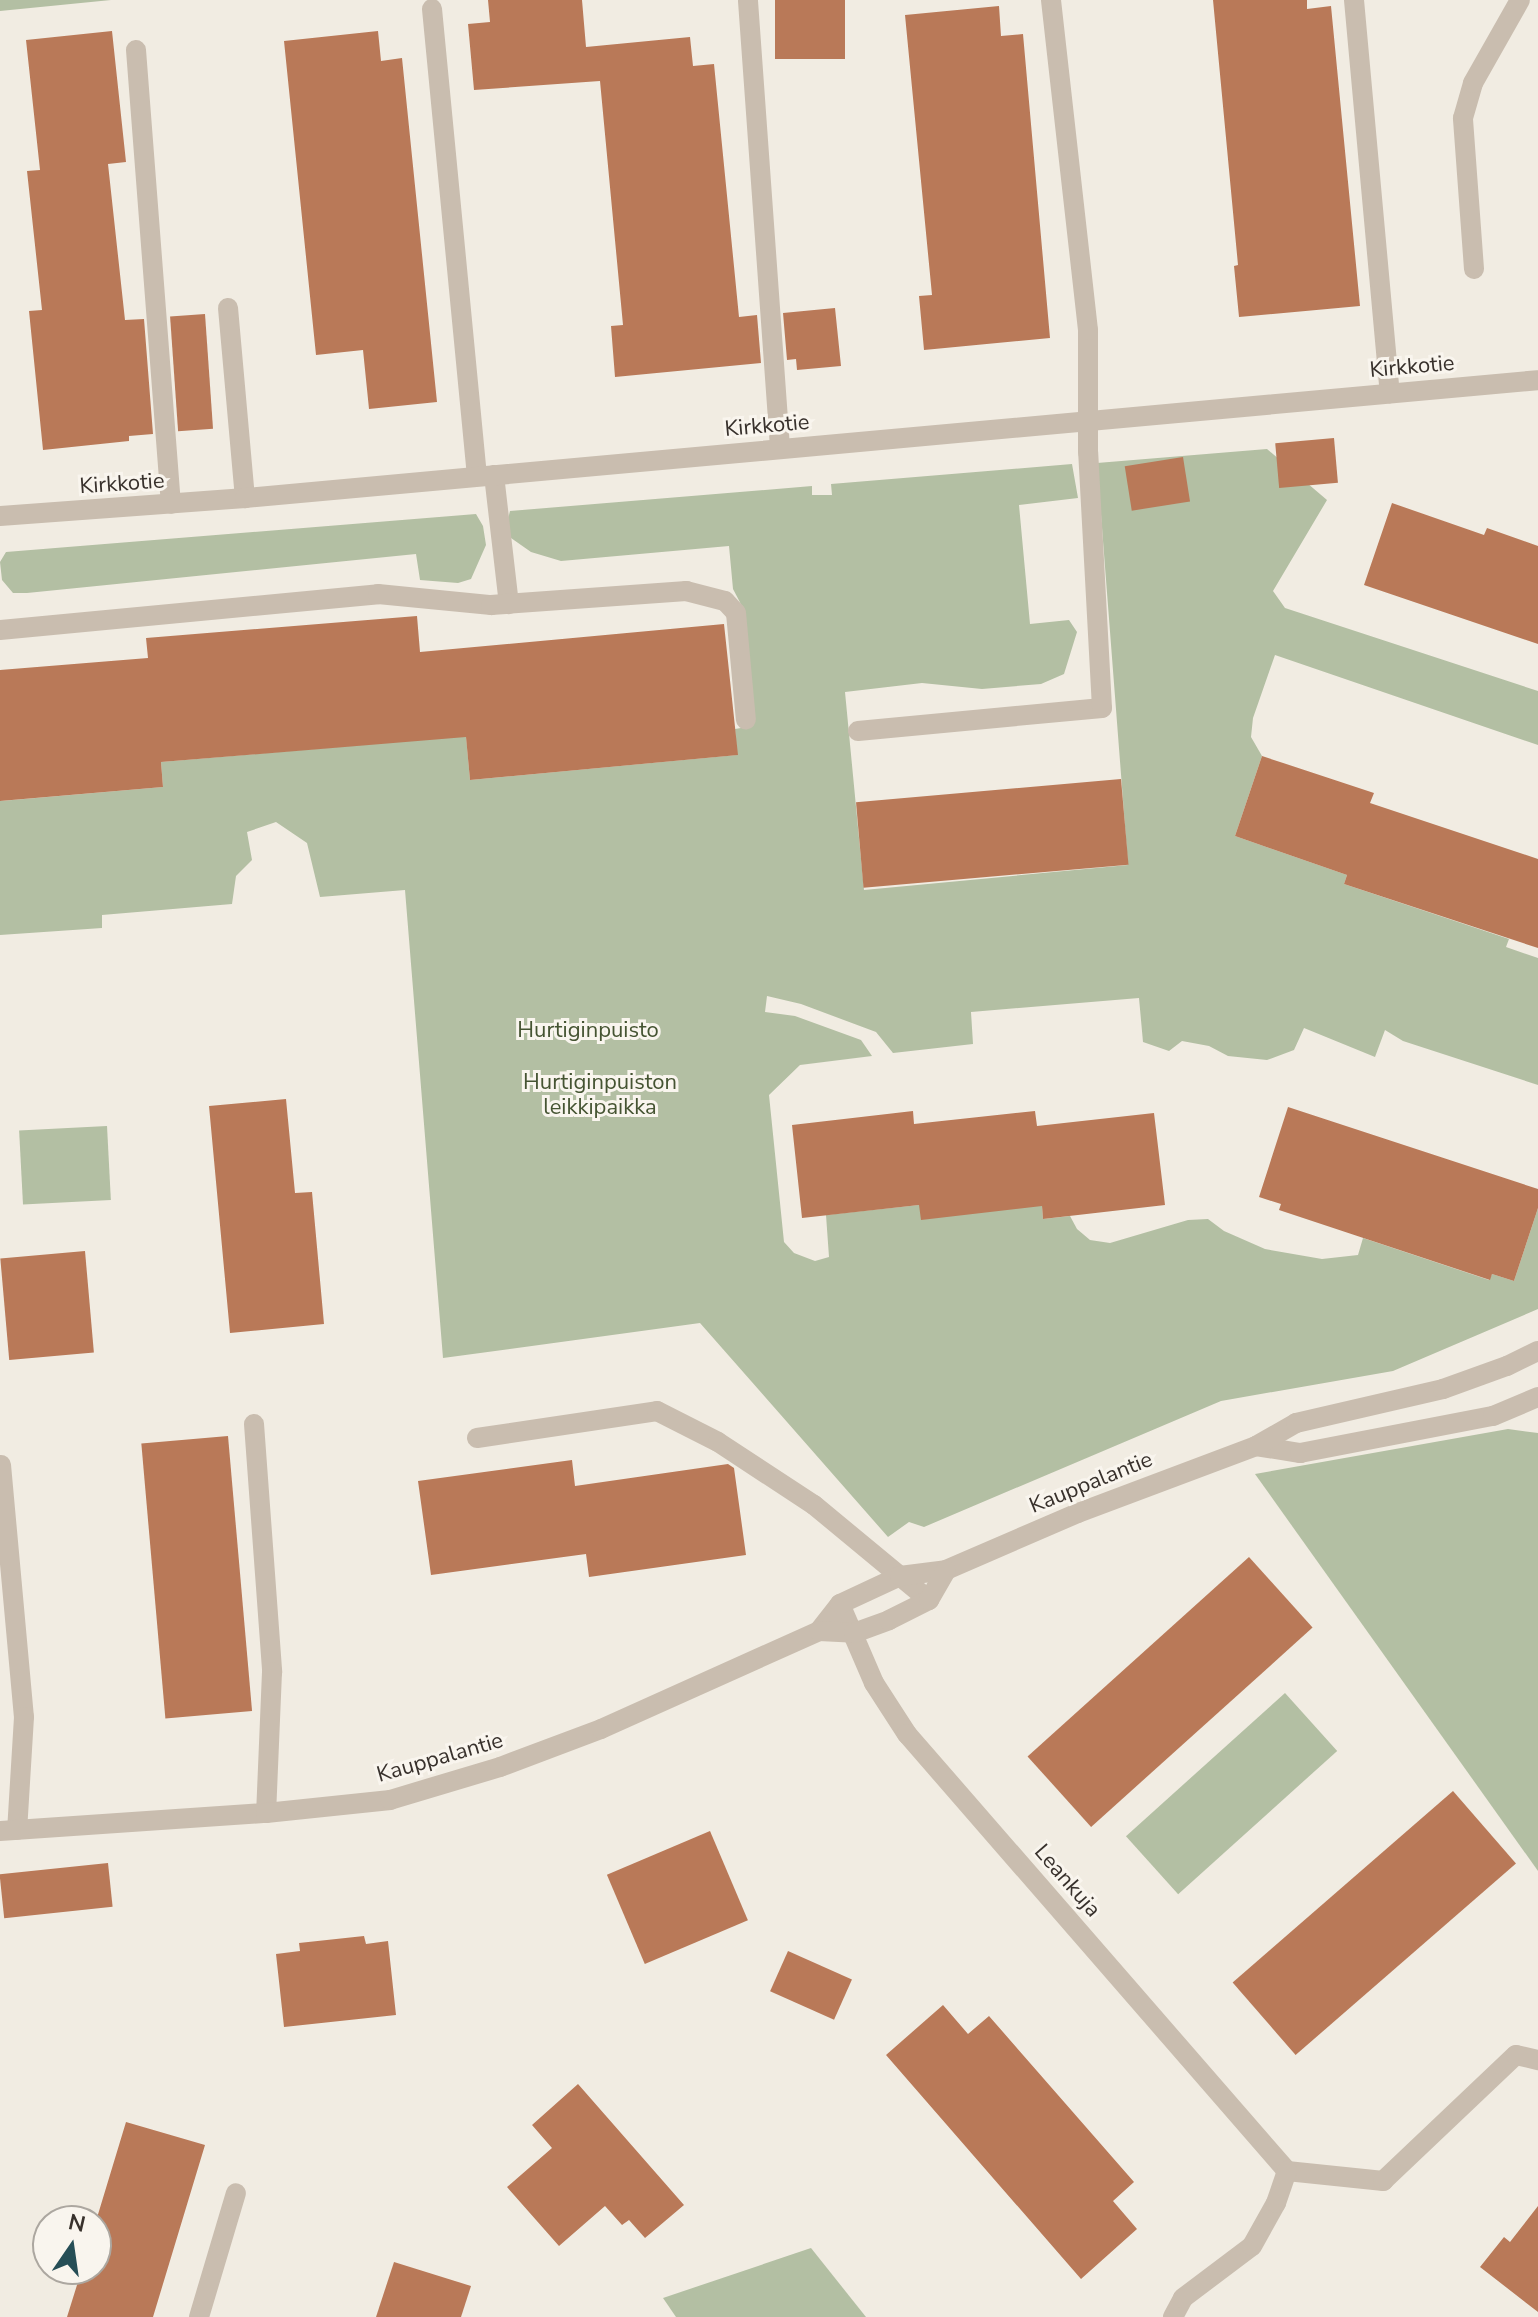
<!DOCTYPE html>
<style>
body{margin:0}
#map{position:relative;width:1538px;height:2317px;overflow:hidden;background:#f1ece2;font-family:"Nunito Sans",sans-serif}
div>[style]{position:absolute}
.green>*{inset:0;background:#b3bfa3;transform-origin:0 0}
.building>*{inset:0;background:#b97958;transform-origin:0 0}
.minor>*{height:20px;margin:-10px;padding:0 10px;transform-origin:10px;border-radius:10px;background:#c9bdaf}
span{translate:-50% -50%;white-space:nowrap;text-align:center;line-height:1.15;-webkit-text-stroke:6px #f9f5ee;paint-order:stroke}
.street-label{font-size:22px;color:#38312c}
.park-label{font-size:22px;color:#455432}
.north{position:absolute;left:32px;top:2205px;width:80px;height:80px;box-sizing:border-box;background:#f9f5ee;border:2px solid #aca7a0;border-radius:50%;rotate:13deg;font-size:22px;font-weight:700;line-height:32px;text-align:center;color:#38312c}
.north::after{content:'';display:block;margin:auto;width:28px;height:36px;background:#264e56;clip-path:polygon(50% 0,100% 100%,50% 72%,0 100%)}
</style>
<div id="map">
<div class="green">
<i style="clip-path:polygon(0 0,111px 0,0 11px)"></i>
<i style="clip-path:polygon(1267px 449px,1327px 500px,1273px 591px,1285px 608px,1538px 691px,1538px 745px,1275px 655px,1253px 718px,1251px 737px,1262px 756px,1235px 836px,1347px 875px,1344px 884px,1509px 939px,1506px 947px,1538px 958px,1538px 1085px,1403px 1041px,1385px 1030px,1375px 1057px,1304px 1028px,1294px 1050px,1267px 1060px,1228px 1056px,1209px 1046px,1182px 1041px,1169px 1051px,1143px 1042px,1139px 998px,971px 1012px,973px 1044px,893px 1053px,876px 1032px,801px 1004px,767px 996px,765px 1012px,795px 1016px,861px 1040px,872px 1056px,800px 1065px,769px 1095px,784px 1242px,794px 1253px,815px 1261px,829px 1257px,826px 1215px,919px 1205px,1042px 1206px,1043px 1219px,1070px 1216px,1077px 1229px,1090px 1240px,1110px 1243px,1188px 1220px,1208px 1219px,1224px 1231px,1265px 1249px,1322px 1259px,1358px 1255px,1363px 1238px,1489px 1280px,1492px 1274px,1514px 1281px,1538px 1208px,1538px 1309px,1393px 1371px,1221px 1401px,924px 1527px,909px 1522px,888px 1537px,700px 1323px,443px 1358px,405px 890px,320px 897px,307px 843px,276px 822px,247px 832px,252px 860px,236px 876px,232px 904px,102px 915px,102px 928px,0 935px,0 790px,1px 801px,163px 787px,161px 762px,466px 736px,470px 780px,737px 755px,735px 729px,753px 726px,744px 610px,733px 589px,729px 546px,561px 561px,531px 552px,511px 538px,507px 523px,510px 511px,812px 486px,812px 495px,832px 495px,831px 484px,1072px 464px,1078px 498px,1019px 505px,1030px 624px,1069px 620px,1077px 632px,1064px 674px,1041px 684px,982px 689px,922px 683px,845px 692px,864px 890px,1128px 865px,1097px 463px)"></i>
<i style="clip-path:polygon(476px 514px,483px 526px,486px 545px,471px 579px,458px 583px,420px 580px,416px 554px,27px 593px,13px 593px,2px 580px,0 562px,6px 552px)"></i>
<i style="left:107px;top:1126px;width:74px;height:88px;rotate:87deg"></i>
<i style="clip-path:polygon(1508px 1429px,1538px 1433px,1538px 1871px,1255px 1474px)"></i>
<i style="left:1285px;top:1693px;width:78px;height:214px;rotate:48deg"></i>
<i style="clip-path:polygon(811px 2248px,866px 2317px,676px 2317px,663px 2298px)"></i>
</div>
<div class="building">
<i style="clip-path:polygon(488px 0,582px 0,586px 47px,690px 37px,693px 66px,714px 64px,739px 317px,757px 315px,761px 363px,615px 377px,611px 326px,623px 325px,600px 81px,474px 90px,468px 24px,490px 22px)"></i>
<i style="left:775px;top:0;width:70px;height:59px"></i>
<i style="clip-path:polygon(1213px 0,1307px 0,1307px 9px,1331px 6px,1360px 306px,1239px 317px,1234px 266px,1238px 265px)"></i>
<i style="clip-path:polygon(999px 6px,1001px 36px,1023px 34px,1050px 338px,924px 350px,919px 296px,932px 295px,905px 15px)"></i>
<i style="clip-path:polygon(112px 31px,126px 162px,108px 164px,125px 320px,144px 319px,153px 434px,129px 436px,129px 441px,43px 450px,29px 311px,42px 310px,27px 171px,40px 170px,26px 40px)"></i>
<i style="clip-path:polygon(378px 31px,381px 61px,402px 58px,437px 402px,369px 409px,363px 350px,316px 355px,284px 41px)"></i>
<i style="clip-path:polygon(835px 308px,841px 366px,797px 370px,796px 359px,787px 360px,783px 313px)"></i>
<i style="left:205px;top:314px;width:115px;height:35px;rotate:86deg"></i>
<i style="left:1334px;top:438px;width:45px;height:59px;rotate:85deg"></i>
<i style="left:1183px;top:457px;width:45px;height:59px;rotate:81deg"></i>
<i style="clip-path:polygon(1392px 503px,1484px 535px,1487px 528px,1538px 546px,1538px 644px,1364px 585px)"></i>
<i style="clip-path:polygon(417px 616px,420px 652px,724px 624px,738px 755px,470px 780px,466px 737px,161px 762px,163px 787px,0 801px,0 670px,148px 658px,146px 638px)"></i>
<i style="clip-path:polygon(1262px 756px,1374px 793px,1370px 803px,1538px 859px,1538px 948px,1344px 884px,1347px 875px,1235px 836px)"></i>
<i style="left:1121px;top:779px;width:86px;height:266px;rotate:85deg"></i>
<i style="clip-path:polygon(286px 1099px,295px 1193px,312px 1192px,324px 1324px,230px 1333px,209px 1106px)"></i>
<i style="clip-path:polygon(1288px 1107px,1538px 1189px,1538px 1208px,1514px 1281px,1492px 1274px,1490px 1280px,1279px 1210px,1281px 1204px,1259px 1197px)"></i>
<i style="clip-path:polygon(913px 1111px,914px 1124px,1035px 1111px,1037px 1126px,1154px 1113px,1165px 1205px,1043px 1219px,1042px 1206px,921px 1220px,919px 1205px,802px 1218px,792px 1125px)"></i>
<i style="left:85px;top:1251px;width:102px;height:85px;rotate:85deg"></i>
<i style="left:228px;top:1436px;width:276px;height:87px;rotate:85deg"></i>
<i style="clip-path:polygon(572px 1460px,575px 1486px,728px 1464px,734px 1468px,746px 1555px,589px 1577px,586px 1554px,431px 1575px,418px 1481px)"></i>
<i style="left:1249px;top:1557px;width:95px;height:298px;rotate:48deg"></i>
<i style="left:1453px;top:1791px;width:96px;height:292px;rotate:49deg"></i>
<i style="left:710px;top:1831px;width:97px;height:112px;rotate:67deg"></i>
<i style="left:108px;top:1863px;width:44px;height:109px;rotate:84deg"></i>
<i style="clip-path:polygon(364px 1936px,366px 1944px,388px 1941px,396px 2015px,284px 2027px,276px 1954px,300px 1951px,299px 1943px)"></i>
<i style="left:788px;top:1951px;width:70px;height:44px;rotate:24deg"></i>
<i style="clip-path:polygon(943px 2005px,968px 2034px,989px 2016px,1134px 2182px,1113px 2201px,1137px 2229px,1081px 2279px,886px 2055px)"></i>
<i style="clip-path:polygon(578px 2084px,684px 2205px,645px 2238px,629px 2220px,622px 2225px,605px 2206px,559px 2246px,507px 2187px,552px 2148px,532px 2125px)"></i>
<i style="clip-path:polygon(126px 2122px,205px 2145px,153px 2317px,67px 2317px,82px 2269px,96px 2269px,96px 2221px)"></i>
<i style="clip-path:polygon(1538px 2206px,1538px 2312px,1480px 2267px,1504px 2237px,1510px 2242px)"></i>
<i style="clip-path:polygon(394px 2262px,471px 2286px,461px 2317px,376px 2317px)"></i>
</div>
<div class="minor">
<i style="left:1354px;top:0;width:395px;rotate:84.8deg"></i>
<i style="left:748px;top:1px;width:449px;rotate:85.9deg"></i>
<i style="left:432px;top:9px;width:469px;rotate:84.5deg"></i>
<i style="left:136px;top:50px;width:455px;rotate:85.6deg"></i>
<i style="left:1474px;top:269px;width:151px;rotate:-94.2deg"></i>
<i style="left:1463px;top:118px;width:36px;rotate:-74deg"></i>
<i style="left:1473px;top:83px;width:95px;rotate:-60.5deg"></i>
<i style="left:228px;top:308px;width:191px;rotate:84.9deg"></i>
<i style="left:494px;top:475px;width:130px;rotate:83.4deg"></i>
<i style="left:0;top:516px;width:246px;rotate:-4.2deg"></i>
<i style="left:245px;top:498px;width:1298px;rotate:-5.21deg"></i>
<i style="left:0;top:630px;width:380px;rotate:-5.4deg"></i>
<i style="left:378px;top:594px;width:114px;rotate:5.6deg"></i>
<i style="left:491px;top:605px;width:196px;rotate:-4.1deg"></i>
<i style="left:686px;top:591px;width:40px;rotate:14.4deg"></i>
<i style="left:725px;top:601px;width:16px;rotate:47deg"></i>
<i style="left:736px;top:613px;width:107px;rotate:84.7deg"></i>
<i style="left:858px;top:731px;width:245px;rotate:-5.4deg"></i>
<i style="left:1102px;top:708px;width:256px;rotate:-93.1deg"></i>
<i style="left:1088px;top:452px;width:122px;rotate:-90deg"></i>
<i style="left:1088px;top:330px;width:332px;rotate:-96.4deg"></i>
<i style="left:254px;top:1424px;width:249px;rotate:85.8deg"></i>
<i style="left:272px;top:1672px;width:141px;rotate:92.4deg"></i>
<i style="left:477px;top:1438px;width:182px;rotate:-8.5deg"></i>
<i style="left:657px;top:1411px;width:68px;rotate:26.9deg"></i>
<i style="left:718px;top:1442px;width:115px;rotate:33.3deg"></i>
<i style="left:814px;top:1505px;width:149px;rotate:39.6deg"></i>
<i style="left:1256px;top:1446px;width:45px;rotate:9deg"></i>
<i style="left:1300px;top:1453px;width:197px;rotate:-10.9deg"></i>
<i style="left:1493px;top:1416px;width:49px;rotate:-22.9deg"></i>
<i style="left:1px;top:1465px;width:253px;rotate:84.8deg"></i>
<i style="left:24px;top:1717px;width:113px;rotate:93.5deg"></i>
<i style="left:840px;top:1604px;width:86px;rotate:66.7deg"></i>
<i style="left:874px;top:1683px;width:61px;rotate:57.1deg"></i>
<i style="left:907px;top:1734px;width:579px;rotate:48.99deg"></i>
<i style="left:819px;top:1631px;width:34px;rotate:-52deg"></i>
<i style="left:840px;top:1604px;width:66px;rotate:-25deg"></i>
<i style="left:900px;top:1576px;width:46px;rotate:-7.4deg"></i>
<i style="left:946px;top:1570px;width:144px;rotate:-23.4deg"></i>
<i style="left:1078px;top:1513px;width:190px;rotate:-20.6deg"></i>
<i style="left:1256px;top:1446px;width:46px;rotate:-29.9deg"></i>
<i style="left:1296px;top:1423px;width:151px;rotate:-13deg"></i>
<i style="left:1443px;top:1389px;width:68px;rotate:-19.8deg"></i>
<i style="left:1507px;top:1366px;width:34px;rotate:-26deg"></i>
<i style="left:0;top:1831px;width:267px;rotate:-3.9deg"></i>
<i style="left:266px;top:1813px;width:125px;rotate:-6deg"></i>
<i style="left:390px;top:1800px;width:115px;rotate:-16.7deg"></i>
<i style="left:500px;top:1767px;width:108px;rotate:-20.6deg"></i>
<i style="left:601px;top:1729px;width:239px;rotate:-24.2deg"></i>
<i style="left:819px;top:1631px;width:35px;rotate:3deg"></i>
<i style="left:854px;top:1633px;width:37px;rotate:-20deg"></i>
<i style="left:889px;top:1620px;width:45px;rotate:-26.6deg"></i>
<i style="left:929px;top:1600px;width:34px;rotate:-60deg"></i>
<i style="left:1287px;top:2171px;width:97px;rotate:5.9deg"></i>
<i style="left:1383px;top:2181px;width:183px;rotate:-43.5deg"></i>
<i style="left:1516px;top:2055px;width:23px;rotate:13deg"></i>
<i style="left:199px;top:2317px;width:129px;rotate:-73.4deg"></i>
<i style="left:1173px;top:2317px;width:21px;rotate:-62deg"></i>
<i style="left:1183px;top:2298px;width:86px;rotate:-37deg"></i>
<i style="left:1252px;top:2246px;width:49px;rotate:-60.8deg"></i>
<i style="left:1276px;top:2203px;width:34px;rotate:-71deg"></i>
</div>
<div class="street-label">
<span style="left:1412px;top:367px;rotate:-5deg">Kirkkotie</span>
<span style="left:767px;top:426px;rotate:-5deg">Kirkkotie</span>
<span style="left:122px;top:484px;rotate:-4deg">Kirkkotie</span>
<span style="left:1091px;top:1483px;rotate:-22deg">Kauppalantie</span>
<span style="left:440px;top:1758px;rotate:-16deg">Kauppalantie</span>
<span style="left:1067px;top:1881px;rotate:49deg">Leankuja</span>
</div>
<div class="park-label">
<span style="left:588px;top:1031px">Hurtiginpuisto</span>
<span style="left:600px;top:1095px">Hurtiginpuiston<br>leikkipaikka</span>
</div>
<div class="north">N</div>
</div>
